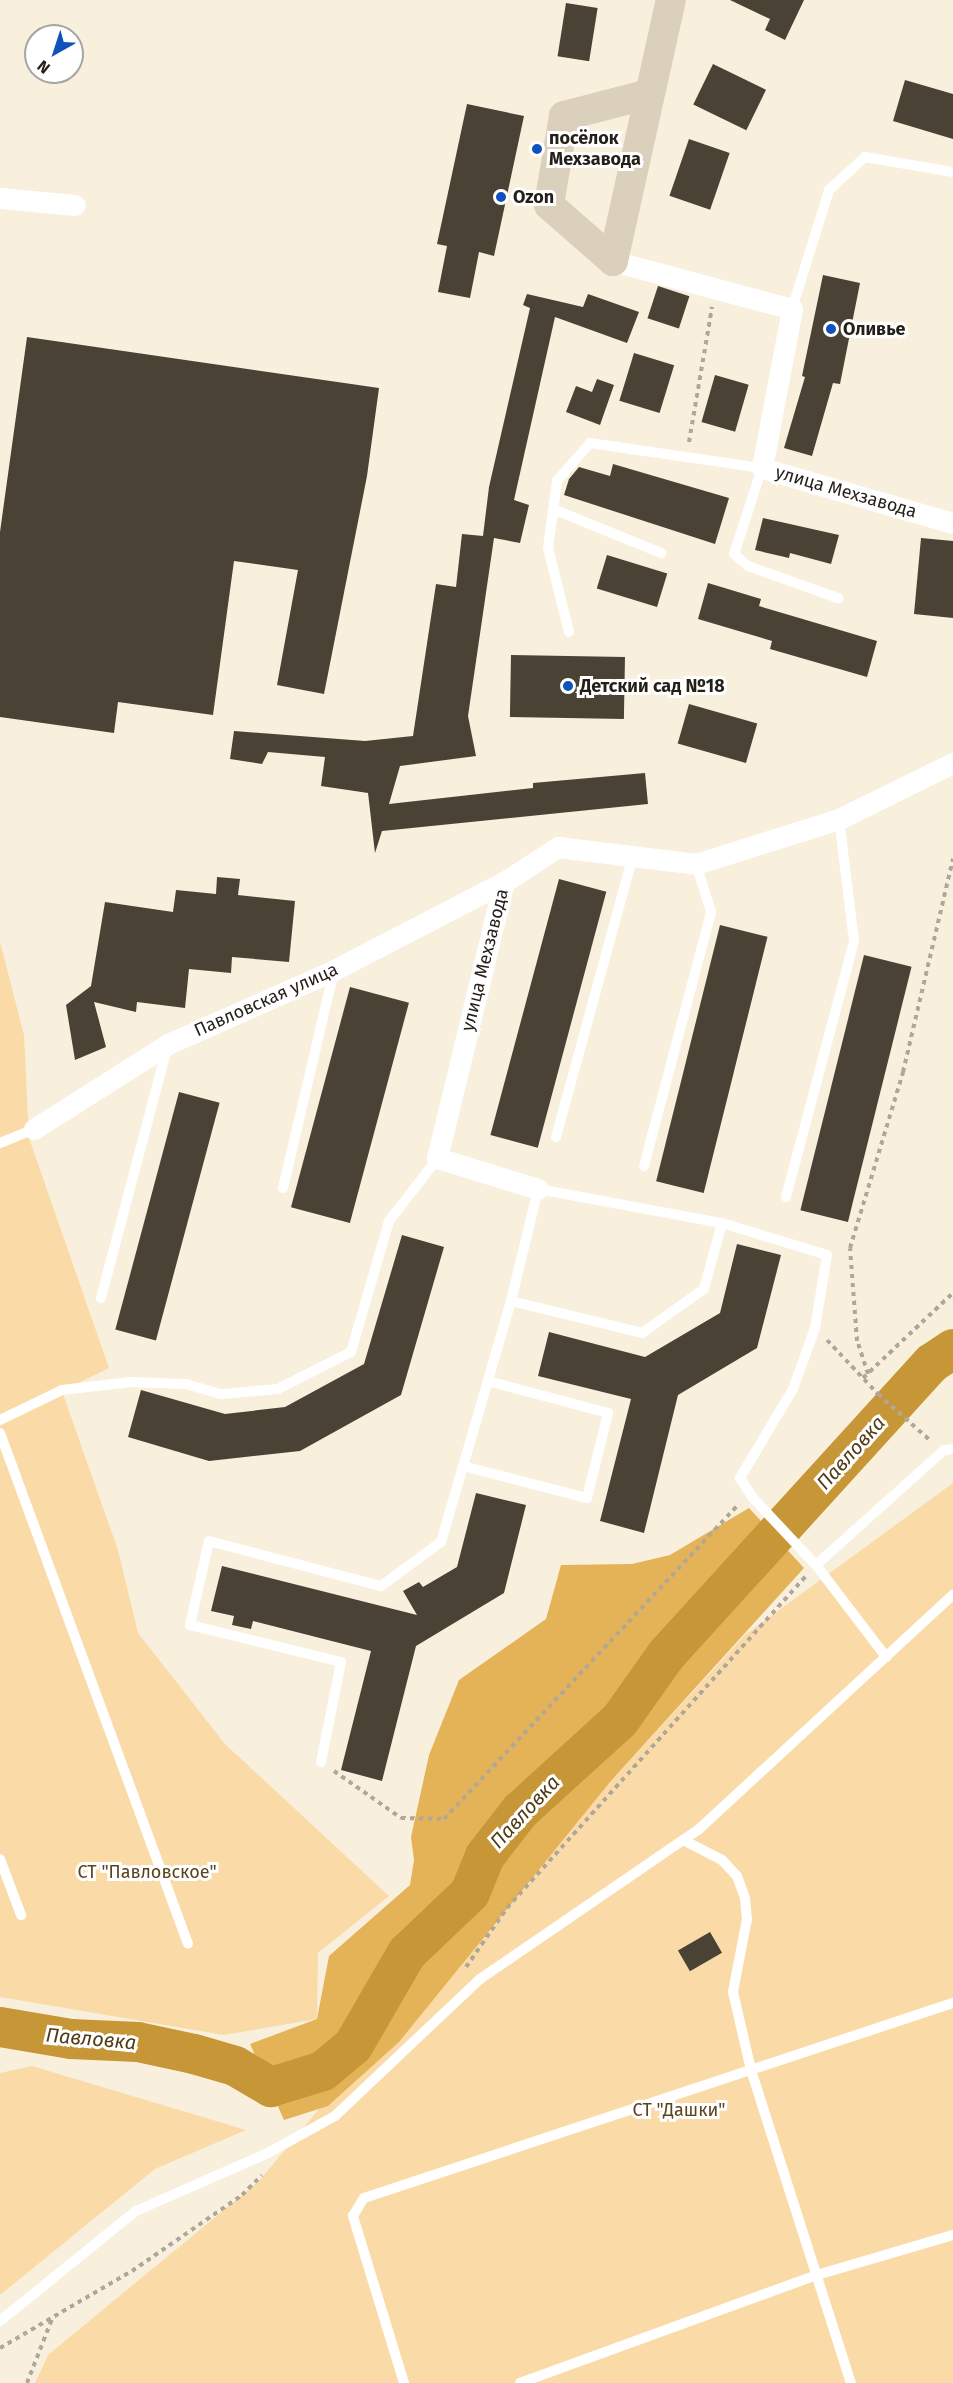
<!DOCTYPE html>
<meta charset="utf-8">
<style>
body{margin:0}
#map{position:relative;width:953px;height:2383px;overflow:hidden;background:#f9efdd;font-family:"Fira Sans",sans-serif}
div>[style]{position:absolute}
.green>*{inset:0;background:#fadba8}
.forest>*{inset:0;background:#e5b357}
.river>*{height:40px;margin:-20px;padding:0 20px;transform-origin:20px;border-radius:20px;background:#c79637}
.building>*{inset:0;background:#4a4234;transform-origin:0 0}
.path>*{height:4px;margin-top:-2px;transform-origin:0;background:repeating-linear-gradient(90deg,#afa799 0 4.5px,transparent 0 9px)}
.lane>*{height:10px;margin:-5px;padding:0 5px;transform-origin:5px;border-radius:5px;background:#fff}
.street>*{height:21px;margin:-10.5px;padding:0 10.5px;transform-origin:10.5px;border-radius:10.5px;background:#fff}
.secondary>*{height:30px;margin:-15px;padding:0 15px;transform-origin:15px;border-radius:15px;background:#dbd0bb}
.dots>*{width:16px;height:16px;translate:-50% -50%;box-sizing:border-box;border:3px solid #fff;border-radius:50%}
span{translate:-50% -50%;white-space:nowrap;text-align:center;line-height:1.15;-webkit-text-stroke:6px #fff;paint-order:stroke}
.poi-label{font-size:18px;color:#231f19;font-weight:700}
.left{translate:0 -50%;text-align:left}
.street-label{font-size:18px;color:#231f19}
.park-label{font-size:18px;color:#59441e}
.water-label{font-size:20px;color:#513c15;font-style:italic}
.north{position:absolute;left:24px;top:24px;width:60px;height:60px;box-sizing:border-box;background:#fff;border:2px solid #a7a5a3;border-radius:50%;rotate:219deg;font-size:16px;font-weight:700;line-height:24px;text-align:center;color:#231f19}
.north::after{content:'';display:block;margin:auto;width:21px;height:27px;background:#1052bd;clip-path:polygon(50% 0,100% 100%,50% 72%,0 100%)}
</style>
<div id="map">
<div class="green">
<i style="clip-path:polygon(0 942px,24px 1035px,29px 1138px,109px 1368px,62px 1391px,118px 1550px,138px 1633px,225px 1744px,389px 1896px,318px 1953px,317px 2019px,224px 2035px,0 1997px)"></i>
<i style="clip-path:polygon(953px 1483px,953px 2383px,35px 2383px,48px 2355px,259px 2181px,409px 2001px,745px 1635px)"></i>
<i style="clip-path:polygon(32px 2066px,246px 2130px,155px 2169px,0 2295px,0 2073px)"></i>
</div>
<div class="forest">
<i style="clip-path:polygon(749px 1508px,804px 1568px,610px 1782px,399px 2042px,328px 2106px,284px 2120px,250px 2044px,317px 2019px,329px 1956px,410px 1885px,414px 1860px,411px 1837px,429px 1755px,459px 1680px,546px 1619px,561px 1565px,632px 1564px,670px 1555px)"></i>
</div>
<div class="river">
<i style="left:0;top:2027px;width:72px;rotate:9.6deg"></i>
<i style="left:71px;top:2039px;width:67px;rotate:2.6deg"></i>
<i style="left:138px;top:2042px;width:57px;rotate:12.1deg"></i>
<i style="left:194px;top:2054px;width:43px;rotate:16.3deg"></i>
<i style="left:235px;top:2066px;width:42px;rotate:30.3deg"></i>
<i style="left:271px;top:2087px;width:54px;rotate:-17.1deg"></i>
<i style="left:323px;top:2071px;width:39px;rotate:-40deg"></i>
<i style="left:353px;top:2046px;width:108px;rotate:-59.9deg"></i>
<i style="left:407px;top:1953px;width:87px;rotate:-43.6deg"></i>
<i style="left:470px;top:1893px;width:40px;rotate:-68deg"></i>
<i style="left:485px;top:1856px;width:57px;rotate:-52.1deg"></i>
<i style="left:520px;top:1811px;width:135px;rotate:-42.3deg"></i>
<i style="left:620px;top:1720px;width:80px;rotate:-54.7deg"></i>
<i style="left:666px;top:1655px;width:395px;rotate:-47.7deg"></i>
<i style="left:932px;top:1363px;width:25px;rotate:-34deg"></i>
</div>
<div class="building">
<i style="clip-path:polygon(730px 0,804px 0,785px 40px,765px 30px,770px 19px)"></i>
<i style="left:566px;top:3px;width:32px;height:54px;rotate:9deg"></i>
<i style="left:713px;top:64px;width:59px;height:45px;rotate:26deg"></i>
<i style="clip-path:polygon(905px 80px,953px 94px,953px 139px,893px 121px)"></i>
<i style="clip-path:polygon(467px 104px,524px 116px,494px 256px,479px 252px,470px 298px,438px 292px,447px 246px,437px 244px)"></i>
<i style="left:689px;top:139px;width:43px;height:60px;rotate:19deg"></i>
<i style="clip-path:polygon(823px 275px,860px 283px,840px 384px,833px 383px,812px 456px,784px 448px,805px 377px,802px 376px)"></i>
<i style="left:658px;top:286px;width:33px;height:34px;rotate:18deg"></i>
<i style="clip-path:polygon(527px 294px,583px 307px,588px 294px,639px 312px,627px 343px,555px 317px,514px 500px,529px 505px,520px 543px,494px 538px,468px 716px,476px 756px,400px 766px,389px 804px,533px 788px,533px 783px,645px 773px,648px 804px,382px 831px,375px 853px,368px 793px,321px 786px,325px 757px,268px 752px,262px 764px,230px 759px,234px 731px,365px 741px,413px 736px,436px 584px,456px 587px,462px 534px,483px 536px,489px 487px,530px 308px,523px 305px)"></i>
<i style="clip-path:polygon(27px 337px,379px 388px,367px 476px,324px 694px,277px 685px,298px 570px,234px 561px,213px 715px,118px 702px,114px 733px,0 717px,0 532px)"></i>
<i style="left:634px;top:353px;width:42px;height:50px;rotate:17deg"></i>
<i style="left:715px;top:375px;width:35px;height:49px;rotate:16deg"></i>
<i style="clip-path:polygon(597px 379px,614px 385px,600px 425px,566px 412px,576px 386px,592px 392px)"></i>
<i style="clip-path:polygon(613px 464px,729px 498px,715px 544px,564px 495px,569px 479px,579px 467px,610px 476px)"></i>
<i style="clip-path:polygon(763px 518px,839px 535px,831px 564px,790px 553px,789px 558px,755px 550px)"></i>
<i style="clip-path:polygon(921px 538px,953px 541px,953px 618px,914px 614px)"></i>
<i style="left:607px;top:555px;width:63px;height:35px;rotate:17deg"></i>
<i style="clip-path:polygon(708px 583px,761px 599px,759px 606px,877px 641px,867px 677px,770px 649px,772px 641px,698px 619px)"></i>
<i style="left:511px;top:655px;width:114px;height:62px;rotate:1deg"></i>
<i style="left:689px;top:704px;width:71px;height:41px;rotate:16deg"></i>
<i style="clip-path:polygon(217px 877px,240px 879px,238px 895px,295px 901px,289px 962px,232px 957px,231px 973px,189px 969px,185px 1008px,137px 1002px,136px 1012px,94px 1002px,106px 1047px,75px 1060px,66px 1005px,91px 986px,105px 902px,173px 912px,176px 890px,216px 894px)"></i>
<i style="left:559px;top:879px;width:49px;height:265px;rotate:15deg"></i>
<i style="left:720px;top:925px;width:49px;height:264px;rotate:14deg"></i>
<i style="left:864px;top:955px;width:49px;height:263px;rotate:14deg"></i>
<i style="left:350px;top:987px;width:61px;height:228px;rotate:15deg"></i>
<i style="left:179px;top:1092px;width:42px;height:246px;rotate:15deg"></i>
<i style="clip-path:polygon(402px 1235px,444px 1247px,401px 1395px,300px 1451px,209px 1461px,128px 1437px,141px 1390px,225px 1414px,285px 1407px,364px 1364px)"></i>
<i style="clip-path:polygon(737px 1244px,781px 1255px,757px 1348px,678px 1395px,644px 1533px,600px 1521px,631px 1399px,538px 1376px,549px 1332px,645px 1357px,720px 1313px)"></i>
<i style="clip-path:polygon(476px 1493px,526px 1505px,504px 1593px,416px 1646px,382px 1781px,341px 1770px,371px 1651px,253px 1621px,251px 1629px,232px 1625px,234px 1616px,211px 1611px,222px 1566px,417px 1615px,403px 1591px,419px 1582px,423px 1587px,457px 1567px)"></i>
<i style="left:710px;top:1932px;width:24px;height:37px;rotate:60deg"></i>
</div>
<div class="path">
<i style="left:689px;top:442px;width:137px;rotate:-80.3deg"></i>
<i style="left:827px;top:1340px;width:74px;rotate:46.6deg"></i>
<i style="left:878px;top:1394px;width:71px;rotate:41.6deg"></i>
<i style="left:868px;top:1374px;width:35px;rotate:-108deg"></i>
<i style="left:857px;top:1341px;width:93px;rotate:-94.3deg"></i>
<i style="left:850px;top:1248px;width:184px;rotate:-73.2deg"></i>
<i style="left:903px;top:1072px;width:219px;rotate:-76.8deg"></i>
<i style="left:863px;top:1378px;width:124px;rotate:-43.4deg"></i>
<i style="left:334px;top:1771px;width:82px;rotate:35deg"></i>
<i style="left:401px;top:1818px;width:43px;rotate:1.3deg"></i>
<i style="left:444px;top:1819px;width:432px;rotate:-46.9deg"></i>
<i style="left:466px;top:1967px;width:72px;rotate:-55.2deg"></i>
<i style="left:507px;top:1908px;width:447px;rotate:-48deg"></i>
<i style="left:0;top:2348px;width:153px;rotate:-30.3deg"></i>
<i style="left:132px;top:2271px;width:134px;rotate:-34.6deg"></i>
<i style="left:242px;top:2195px;width:28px;rotate:-45deg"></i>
<i style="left:27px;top:2383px;width:69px;rotate:-68.7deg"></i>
</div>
<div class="lane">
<i style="left:792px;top:309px;width:125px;rotate:-72.7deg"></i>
<i style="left:829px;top:190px;width:49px;rotate:-42.5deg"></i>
<i style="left:865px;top:157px;width:89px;rotate:9.7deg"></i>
<i style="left:553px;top:509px;width:117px;rotate:22.2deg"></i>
<i style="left:569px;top:632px;width:87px;rotate:-104deg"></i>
<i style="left:548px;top:548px;width:68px;rotate:-82.3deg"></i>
<i style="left:557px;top:481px;width:50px;rotate:-49deg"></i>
<i style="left:590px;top:443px;width:174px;rotate:8.3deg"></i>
<i style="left:762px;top:468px;width:90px;rotate:108deg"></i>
<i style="left:734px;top:554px;width:18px;rotate:41deg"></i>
<i style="left:748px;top:566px;width:96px;rotate:19.6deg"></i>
<i style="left:556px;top:1137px;width:291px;rotate:-74.7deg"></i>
<i style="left:0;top:1143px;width:37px;rotate:-22deg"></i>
<i style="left:644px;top:1166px;width:263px;rotate:-75.2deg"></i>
<i style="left:711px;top:912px;width:50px;rotate:-107.4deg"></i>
<i style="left:283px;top:1188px;width:224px;rotate:-76.8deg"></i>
<i style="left:786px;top:1197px;width:265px;rotate:-75.1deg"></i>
<i style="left:854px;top:941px;width:123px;rotate:-97deg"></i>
<i style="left:101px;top:1298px;width:259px;rotate:-75.2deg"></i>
<i style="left:511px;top:1301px;width:135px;rotate:13.7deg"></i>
<i style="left:642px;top:1333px;width:76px;rotate:-35.4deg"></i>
<i style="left:704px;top:1289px;width:68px;rotate:-74.7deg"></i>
<i style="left:0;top:1420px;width:69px;rotate:-25.8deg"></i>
<i style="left:62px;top:1390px;width:69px;rotate:-6.6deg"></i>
<i style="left:131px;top:1382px;width:55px;rotate:2.1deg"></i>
<i style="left:186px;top:1384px;width:37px;rotate:16deg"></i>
<i style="left:222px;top:1394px;width:56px;rotate:-5.1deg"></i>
<i style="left:278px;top:1389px;width:82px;rotate:-26.9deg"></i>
<i style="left:351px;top:1352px;width:136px;rotate:-73.8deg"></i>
<i style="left:389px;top:1221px;width:80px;rotate:-52.1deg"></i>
<i style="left:0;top:1433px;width:544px;rotate:69.8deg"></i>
<i style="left:463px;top:1466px;width:128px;rotate:14.5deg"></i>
<i style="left:587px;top:1498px;width:88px;rotate:-76.1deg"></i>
<i style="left:608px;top:1413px;width:124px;rotate:-165.1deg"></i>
<i style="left:816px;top:1565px;width:172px;rotate:-41.9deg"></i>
<i style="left:944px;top:1450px;width:9px;rotate:-6deg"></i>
<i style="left:321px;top:1762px;width:102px;rotate:-78.7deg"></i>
<i style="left:341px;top:1662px;width:155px;rotate:-166.2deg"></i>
<i style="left:190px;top:1625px;width:86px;rotate:-77.3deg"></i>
<i style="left:209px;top:1541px;width:178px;rotate:14.7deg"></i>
<i style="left:381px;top:1586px;width:74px;rotate:-36.3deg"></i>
<i style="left:441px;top:1542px;width:251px;rotate:-73.8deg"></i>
<i style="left:511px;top:1301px;width:115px;rotate:-76.4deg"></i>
<i style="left:538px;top:1189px;width:187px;rotate:10.5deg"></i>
<i style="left:722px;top:1223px;width:110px;rotate:16.9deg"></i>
<i style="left:827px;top:1255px;width:74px;rotate:99.3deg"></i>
<i style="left:815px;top:1328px;width:65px;rotate:109.8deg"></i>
<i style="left:793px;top:1389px;width:104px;rotate:120.8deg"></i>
<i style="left:740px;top:1478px;width:24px;rotate:57deg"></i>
<i style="left:753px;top:1498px;width:92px;rotate:46.8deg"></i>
<i style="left:816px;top:1565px;width:116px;rotate:52.7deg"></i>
<i style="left:683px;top:1840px;width:44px;rotate:27.1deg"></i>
<i style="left:722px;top:1860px;width:22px;rotate:47deg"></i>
<i style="left:737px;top:1876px;width:23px;rotate:70deg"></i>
<i style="left:745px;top:1898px;width:21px;rotate:85deg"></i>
<i style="left:747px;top:1919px;width:74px;rotate:100.9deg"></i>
<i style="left:733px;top:1992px;width:80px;rotate:77deg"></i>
<i style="left:751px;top:2070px;width:329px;rotate:72.3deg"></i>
<i style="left:0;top:1859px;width:60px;rotate:69.4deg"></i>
<i style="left:0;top:2321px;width:175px;rotate:-39deg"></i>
<i style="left:136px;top:2211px;width:142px;rotate:-23.7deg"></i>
<i style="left:266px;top:2154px;width:79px;rotate:-28.8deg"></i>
<i style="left:335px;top:2116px;width:199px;rotate:-43.4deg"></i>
<i style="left:480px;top:1979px;width:264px;rotate:-34.4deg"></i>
<i style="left:698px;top:1830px;width:347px;rotate:-42.7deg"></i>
<i style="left:404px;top:2383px;width:175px;rotate:-107deg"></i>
<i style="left:353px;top:2216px;width:21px;rotate:-59deg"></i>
<i style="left:364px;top:2198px;width:620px;rotate:-18.32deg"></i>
<i style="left:520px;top:2383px;width:316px;rotate:-20deg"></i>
<i style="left:817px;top:2275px;width:142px;rotate:-16.4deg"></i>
</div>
<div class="street">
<i style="left:0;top:198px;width:75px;rotate:5.3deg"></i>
<i style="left:613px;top:261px;width:185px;rotate:15deg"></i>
<i style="left:792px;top:309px;width:162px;rotate:100.7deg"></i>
<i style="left:762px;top:468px;width:199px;rotate:16.1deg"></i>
<i style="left:34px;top:1129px;width:159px;rotate:-32.4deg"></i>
<i style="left:168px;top:1044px;width:182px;rotate:-24deg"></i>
<i style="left:334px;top:970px;width:191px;rotate:-27.4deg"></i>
<i style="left:538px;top:1189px;width:106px;rotate:-162.9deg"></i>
<i style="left:437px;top:1158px;width:284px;rotate:-76.4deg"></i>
<i style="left:504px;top:882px;width:64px;rotate:-32.9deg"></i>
<i style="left:558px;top:847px;width:139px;rotate:7deg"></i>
<i style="left:696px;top:864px;width:150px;rotate:-17.5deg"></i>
<i style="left:839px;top:819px;width:127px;rotate:-26.2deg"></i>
</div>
<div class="secondary">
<i style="left:649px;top:94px;width:88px;rotate:165.5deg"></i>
<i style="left:564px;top:116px;width:90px;rotate:99.6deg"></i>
<i style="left:549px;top:205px;width:85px;rotate:41.2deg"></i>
<i style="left:613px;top:261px;width:267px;rotate:-77.5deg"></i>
</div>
<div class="dots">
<i style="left:537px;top:149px;background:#1052bd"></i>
<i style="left:501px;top:197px;background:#1052bd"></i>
<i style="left:831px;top:329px;background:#1052bd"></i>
<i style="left:568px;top:686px;background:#1052bd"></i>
</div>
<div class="poi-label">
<span class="left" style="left:549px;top:149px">посёлок<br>Мехзавода</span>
<span class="left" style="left:513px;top:197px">Ozon</span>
<span class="left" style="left:843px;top:329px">Оливье</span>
<span class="left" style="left:580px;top:686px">Детский сад №18</span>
</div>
<div class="street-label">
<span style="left:846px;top:492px;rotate:16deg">улица Мехзавода</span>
<span style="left:485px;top:960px;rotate:-76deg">улица Мехзавода</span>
<span style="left:266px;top:1000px;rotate:-24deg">Павловская улица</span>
</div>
<div class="park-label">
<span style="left:147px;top:1872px">СТ "Павловское"</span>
<span style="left:679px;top:2110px">СТ "Дашки"</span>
</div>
<div class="water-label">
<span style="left:851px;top:1453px;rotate:-48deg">Павловка</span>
<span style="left:525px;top:1812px;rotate:-47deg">Павловка</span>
<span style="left:91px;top:2039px;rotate:5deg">Павловка</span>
</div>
<div class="north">N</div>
</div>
